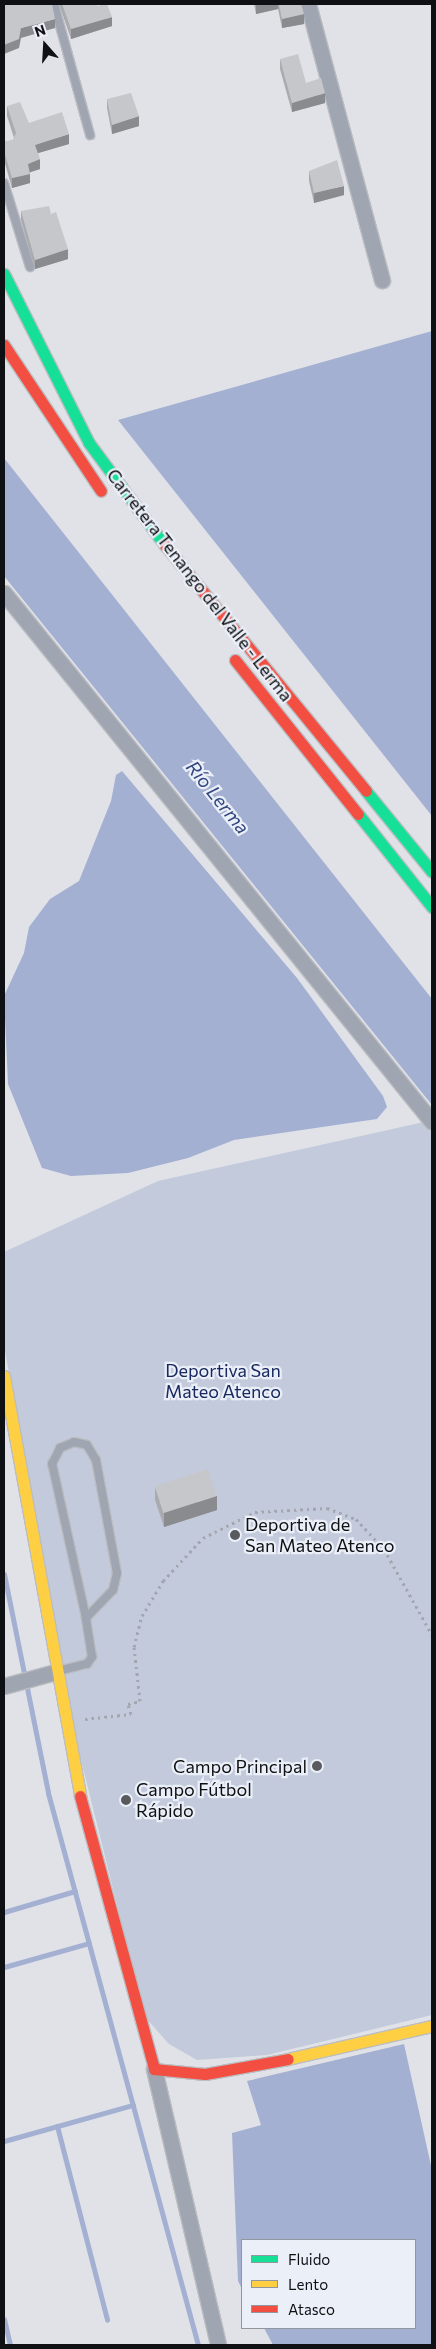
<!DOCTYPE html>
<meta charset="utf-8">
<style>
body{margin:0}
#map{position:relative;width:436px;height:2349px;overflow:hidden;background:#e0e2e8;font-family:Commissioner,sans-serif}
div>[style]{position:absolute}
.green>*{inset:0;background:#c2cadc}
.water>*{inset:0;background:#a3b0d2}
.stream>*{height:5px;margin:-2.5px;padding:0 2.5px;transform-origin:2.5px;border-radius:2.5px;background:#a3b0d2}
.path>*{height:3px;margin-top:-1.5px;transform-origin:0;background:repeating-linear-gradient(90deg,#a3a6af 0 2.5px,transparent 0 6.5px)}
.roads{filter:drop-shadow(1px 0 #bbbdc1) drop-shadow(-1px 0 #bbbdc1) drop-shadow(0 1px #bbbdc1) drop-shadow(0 -1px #bbbdc1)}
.lane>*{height:8px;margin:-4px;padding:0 4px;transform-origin:4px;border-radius:4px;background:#a0a5b2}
.street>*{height:15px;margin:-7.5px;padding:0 7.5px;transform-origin:7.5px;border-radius:7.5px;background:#a0a5b2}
.fast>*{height:11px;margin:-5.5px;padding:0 5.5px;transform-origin:5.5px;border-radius:5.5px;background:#16e098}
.slow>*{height:11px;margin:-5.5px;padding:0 5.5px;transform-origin:5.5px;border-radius:5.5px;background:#ffcf43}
.jam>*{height:11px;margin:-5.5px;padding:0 5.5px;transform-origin:5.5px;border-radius:5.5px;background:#f24e42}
.wall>*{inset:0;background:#a9abaf}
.shaded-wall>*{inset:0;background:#8a8b8e}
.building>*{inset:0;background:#c5c7cb;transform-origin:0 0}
.dots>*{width:14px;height:14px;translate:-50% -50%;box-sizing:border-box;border:2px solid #ebeff8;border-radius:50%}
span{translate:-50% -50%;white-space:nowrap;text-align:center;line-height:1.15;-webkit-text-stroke:4.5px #ebeff8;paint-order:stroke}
.street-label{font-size:18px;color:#0f1013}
.park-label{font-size:18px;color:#182960}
.poi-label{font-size:18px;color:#0f1013}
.left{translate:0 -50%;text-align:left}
.right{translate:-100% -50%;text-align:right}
.water-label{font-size:19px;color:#334881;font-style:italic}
.frame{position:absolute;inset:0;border:5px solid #0f1013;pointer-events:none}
.legend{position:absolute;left:241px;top:2239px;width:175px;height:90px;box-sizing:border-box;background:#ebeff8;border:1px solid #93969c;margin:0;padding:6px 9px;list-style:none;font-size:15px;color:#0f1013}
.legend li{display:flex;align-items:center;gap:10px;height:25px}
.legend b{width:25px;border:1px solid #93969c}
.north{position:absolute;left:20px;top:20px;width:50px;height:50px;-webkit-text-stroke:4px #ebeff8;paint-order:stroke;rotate:341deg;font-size:14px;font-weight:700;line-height:20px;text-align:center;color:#0f1013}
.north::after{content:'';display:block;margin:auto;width:18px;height:22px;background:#0f1013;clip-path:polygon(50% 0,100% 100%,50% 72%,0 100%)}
</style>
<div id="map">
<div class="green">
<i style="clip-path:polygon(424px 1122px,432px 1132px,432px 2015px,267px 2055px,197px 2060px,169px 2044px,145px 2017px,72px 1724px,4px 1345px,4px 1252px,158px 1181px)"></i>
</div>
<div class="water">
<i style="clip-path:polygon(432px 331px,432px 816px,118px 420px)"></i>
<i style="clip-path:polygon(4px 458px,432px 999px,432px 1105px,4px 576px)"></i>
<i style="clip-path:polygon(122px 771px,297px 978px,383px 1096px,387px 1107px,377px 1119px,234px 1140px,188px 1158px,128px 1173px,71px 1176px,42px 1168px,8px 1084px,4px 996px,24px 953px,29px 927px,50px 899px,79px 881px,111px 801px,116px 775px)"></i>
<i style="clip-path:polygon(404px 2044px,432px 2170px,432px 2345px,273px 2345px,264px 2328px,415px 2328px,415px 2240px,242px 2240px,242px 2289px,238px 2281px,232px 2133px,261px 2125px,247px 2081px)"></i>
</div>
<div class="stream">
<i style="left:4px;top:1574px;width:223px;rotate:78.6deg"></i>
<i style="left:48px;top:1793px;width:572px;rotate:74.8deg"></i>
<i style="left:4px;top:1912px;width:74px;rotate:-16.5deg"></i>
<i style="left:4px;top:1967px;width:88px;rotate:-15.8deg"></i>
<i style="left:57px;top:2126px;width:200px;rotate:75.5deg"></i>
<i style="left:4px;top:2141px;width:134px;rotate:-15.6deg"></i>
<i style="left:4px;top:2319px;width:27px;rotate:77deg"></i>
</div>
<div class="path">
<i style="left:85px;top:1719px;width:46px;rotate:-6.2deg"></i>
<i style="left:131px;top:1714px;width:10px;rotate:-107deg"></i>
<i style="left:128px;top:1704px;width:12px;rotate:-14deg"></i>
<i style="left:140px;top:1701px;width:54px;rotate:-96.3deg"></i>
<i style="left:134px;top:1647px;width:32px;rotate:-76deg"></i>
<i style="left:142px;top:1616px;width:41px;rotate:-59deg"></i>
<i style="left:163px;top:1581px;width:59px;rotate:-47.1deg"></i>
<i style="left:203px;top:1538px;width:58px;rotate:-26.6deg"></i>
<i style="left:255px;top:1512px;width:72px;rotate:-3.2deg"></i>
<i style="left:327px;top:1508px;width:31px;rotate:21deg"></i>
<i style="left:356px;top:1519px;width:41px;rotate:47deg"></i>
<i style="left:384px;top:1549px;width:98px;rotate:60.8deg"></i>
</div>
<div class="roads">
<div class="lane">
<i style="left:54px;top:4px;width:136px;rotate:74.6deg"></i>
<i style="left:4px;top:183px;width:88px;rotate:72.8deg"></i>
<i style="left:74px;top:1442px;width:13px;rotate:13deg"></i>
<i style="left:87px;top:1445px;width:17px;rotate:59deg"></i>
<i style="left:96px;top:1460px;width:115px;rotate:79.5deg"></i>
<i style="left:117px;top:1573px;width:17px;rotate:103deg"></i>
<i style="left:113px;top:1590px;width:39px;rotate:134deg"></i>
<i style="left:86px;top:1618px;width:158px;rotate:-102.4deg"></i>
<i style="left:52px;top:1464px;width:18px;rotate:-63deg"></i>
<i style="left:60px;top:1448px;width:15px;rotate:-23deg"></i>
<i style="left:58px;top:1671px;width:30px;rotate:-14deg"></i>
<i style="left:87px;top:1664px;width:9px;rotate:-54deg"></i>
<i style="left:92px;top:1657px;width:39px;rotate:-99deg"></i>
</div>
<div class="street">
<i style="left:308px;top:4px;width:286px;rotate:75deg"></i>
<i style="left:4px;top:593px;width:680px;rotate:51.02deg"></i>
<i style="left:4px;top:1686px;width:53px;rotate:-15.4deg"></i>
<i style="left:154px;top:2069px;width:283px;rotate:76.9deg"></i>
</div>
<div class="fast">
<i style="left:4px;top:274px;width:189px;rotate:63.3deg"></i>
<i style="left:89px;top:443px;width:126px;rotate:53.4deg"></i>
<i style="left:366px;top:791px;width:104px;rotate:50.8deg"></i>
<i style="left:358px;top:814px;width:119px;rotate:51.5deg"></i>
</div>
<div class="slow">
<i style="left:4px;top:1376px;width:427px;rotate:79.7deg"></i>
<i style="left:288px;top:2059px;width:148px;rotate:-12.9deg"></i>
</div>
<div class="jam">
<i style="left:4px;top:345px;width:175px;rotate:56.4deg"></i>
<i style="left:164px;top:544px;width:319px;rotate:50.7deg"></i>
<i style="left:235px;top:660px;width:197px;rotate:51.4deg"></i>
<i style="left:80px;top:1796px;width:283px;rotate:74.8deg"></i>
<i style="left:154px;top:2069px;width:51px;rotate:5.6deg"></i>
<i style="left:205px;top:2074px;width:84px;rotate:-10.2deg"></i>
</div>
</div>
<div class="wall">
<i style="clip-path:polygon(59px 4px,96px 4px,97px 6px,112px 26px,71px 39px)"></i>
<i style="clip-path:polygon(254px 4px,301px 4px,304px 24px,282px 28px,278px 9px,256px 14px)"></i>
<i style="clip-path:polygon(280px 59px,306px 83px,325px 103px,292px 112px,280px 69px)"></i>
<i style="clip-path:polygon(107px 99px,139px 126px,112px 134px,107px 108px)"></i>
<i style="clip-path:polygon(7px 106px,29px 123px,69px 144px,38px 153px,40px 169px,30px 172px,30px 183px,12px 188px,4px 160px,4px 142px,13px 140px,14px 138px,7px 116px)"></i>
<i style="clip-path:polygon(309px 171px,344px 195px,314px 203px,309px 181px)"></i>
<i style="clip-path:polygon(21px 211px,51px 214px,68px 259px,35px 269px,21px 220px)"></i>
<i style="clip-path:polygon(155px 1486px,217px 1510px,164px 1527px,155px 1500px)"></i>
</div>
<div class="shaded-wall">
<i style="clip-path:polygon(260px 4px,278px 4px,278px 9px,256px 14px,256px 5px)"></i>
<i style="clip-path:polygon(304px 14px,304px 24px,282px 28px,282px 19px)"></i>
<i style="clip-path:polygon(112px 17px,112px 26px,71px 39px,71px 29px)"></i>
<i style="clip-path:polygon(55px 19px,55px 28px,21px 38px,19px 48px,4px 54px,4px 45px,21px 28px)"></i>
<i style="clip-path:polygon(325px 93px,325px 103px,292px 112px,292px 103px)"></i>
<i style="clip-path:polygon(139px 116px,139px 126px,112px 134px,112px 125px)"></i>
<i style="clip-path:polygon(69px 134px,69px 144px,35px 154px,35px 145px)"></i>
<i style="clip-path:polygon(40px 159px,40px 169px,28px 173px,28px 164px)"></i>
<i style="clip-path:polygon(30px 174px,30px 183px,12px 188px,12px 178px)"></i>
<i style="clip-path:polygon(344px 186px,344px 195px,314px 203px,314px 193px)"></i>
<i style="clip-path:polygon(68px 249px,68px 259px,35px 269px,35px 260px)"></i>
<i style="clip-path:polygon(217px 1496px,217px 1510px,164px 1527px,164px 1513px)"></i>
</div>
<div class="building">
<i style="clip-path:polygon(4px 4px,52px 4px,55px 19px,21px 28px,19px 39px,4px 45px)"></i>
<i style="clip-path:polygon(62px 4px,96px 4px,97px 6px,105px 4px,107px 4px,112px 17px,71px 29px)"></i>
<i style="clip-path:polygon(279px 4px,301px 4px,304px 14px,282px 19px)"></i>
<i style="clip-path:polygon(298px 54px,306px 83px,321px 78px,325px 93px,292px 103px,280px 59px)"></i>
<i style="clip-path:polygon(131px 93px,139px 116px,112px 125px,107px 99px)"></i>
<i style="clip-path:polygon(20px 102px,29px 123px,62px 112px,69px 134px,35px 145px,40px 159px,28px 164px,30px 174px,12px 178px,4px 151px,4px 142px,13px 140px,16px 133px,7px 106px)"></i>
<i style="clip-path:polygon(337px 160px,344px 186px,314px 193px,309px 171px)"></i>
<i style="clip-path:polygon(49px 206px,51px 214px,56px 212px,68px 249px,35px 260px,21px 211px)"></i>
<i style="left:208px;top:1469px;width:28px;height:56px;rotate:72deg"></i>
</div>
<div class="dots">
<i style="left:235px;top:1535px;background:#585a5e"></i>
<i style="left:317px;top:1766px;background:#585a5e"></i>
<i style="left:126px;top:1800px;background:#585a5e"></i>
</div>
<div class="street-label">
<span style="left:200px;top:585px;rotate:52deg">Carretera Tenango del Valle - Lerma</span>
</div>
<div class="park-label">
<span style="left:223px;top:1381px">Deportiva San<br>Mateo Atenco</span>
</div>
<div class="poi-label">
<span class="left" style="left:245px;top:1535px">Deportiva de<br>San Mateo Atenco</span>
<span class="right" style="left:307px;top:1766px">Campo Principal</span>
<span class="left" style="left:136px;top:1800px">Campo Fútbol<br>Rápido</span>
</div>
<div class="water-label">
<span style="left:218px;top:797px;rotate:51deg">Río Lerma</span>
</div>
<div class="frame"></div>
<ul class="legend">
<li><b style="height:6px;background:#16e098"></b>Fluido</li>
<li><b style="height:6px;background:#ffcf43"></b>Lento</li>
<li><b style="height:6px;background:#f24e42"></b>Atasco</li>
</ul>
<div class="north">N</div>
</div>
